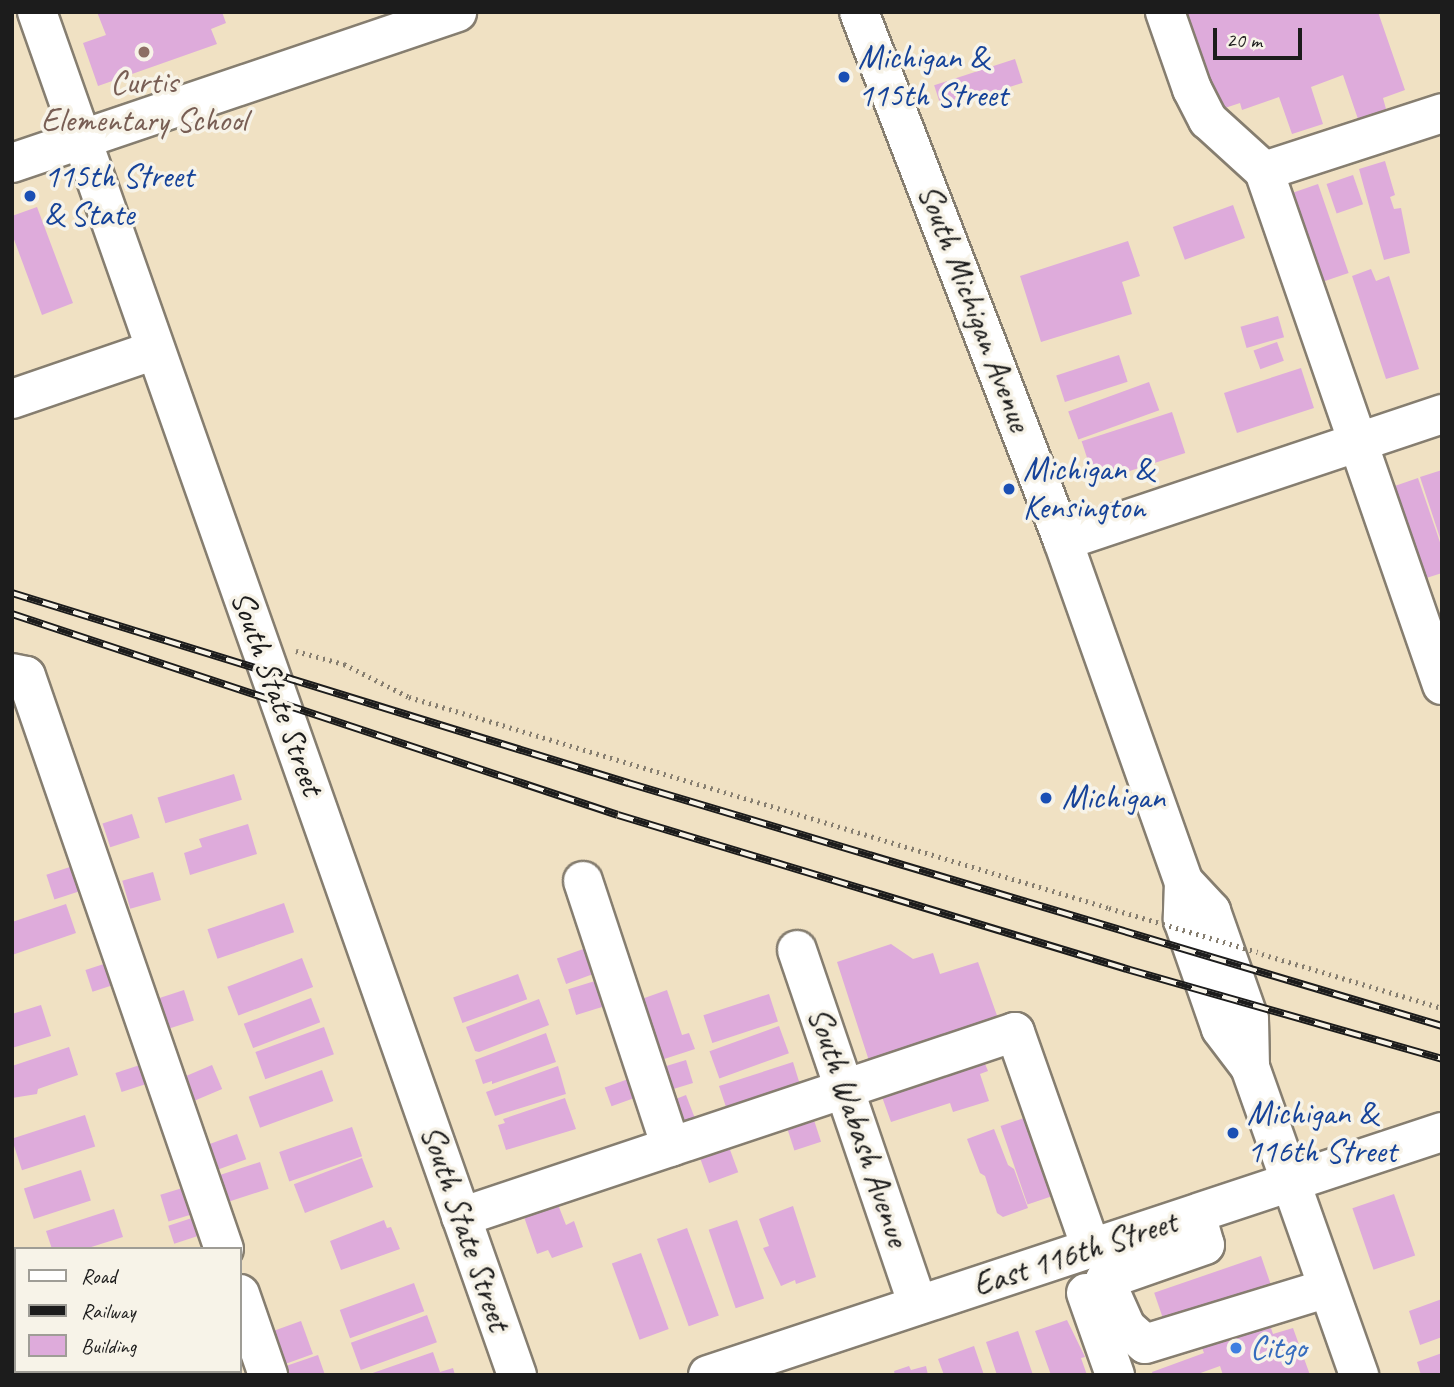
<!DOCTYPE html>
<style>
body{margin:0}
#map{position:relative;width:1454px;height:1387px;overflow:hidden;background:#f0e1c3;font-family:Caveat,sans-serif}
div>[style]{position:absolute}
.building>*{inset:0;background:#deabdb;transform-origin:0 0}
.path>*{height:4.5px;margin-top:-2.25px;transform-origin:0;background:repeating-linear-gradient(90deg,#867e70 0 2px,transparent 0 7px)}
.roads{filter:drop-shadow(2px 0 #867e70) drop-shadow(-2px 0 #867e70) drop-shadow(0 2px #867e70) drop-shadow(0 -2px #867e70)}
.minor>*{height:38px;margin:-19px;padding:0 19px;transform-origin:19px;border-radius:19px;background:#fff}
.major>*{height:38px;margin:-19px;padding:0 19px;transform-origin:19px;border-radius:19px;background:#fff}
.rail>*{height:8px;margin-top:-4px;transform-origin:0;background:repeating-linear-gradient(90deg,#f7f3e8 0 16px,#1c1c1c 0 32px);box-sizing:border-box;border-block:2px solid #1c1c1c}
.path-bridge>*{height:4.5px;margin-top:-2.25px;transform-origin:0;background:repeating-linear-gradient(90deg,#867e70 0 2px,transparent 0 7px)}
.dots>*{width:19px;height:19px;translate:-50% -50%;box-sizing:border-box;border:4px solid #f7f3e8;border-radius:50%}
span{translate:-50% -50%;white-space:nowrap;text-align:center;line-height:1.15;-webkit-text-stroke:7px #f7f3e8;paint-order:stroke}
.transit-label{font-size:33px;color:#164399}
.left{translate:0 -50%;text-align:left}
.education-label{font-size:33px;color:#785e54}
.street-label{font-size:33px;color:#1c1c1c}
.shop-label{font-size:33px;color:#366cbe}
.frame{position:absolute;inset:0;border:14px solid #1c1c1c;pointer-events:none}
.legend{position:absolute;left:14px;top:1247px;width:228px;height:126px;box-sizing:border-box;background:#f7f3e8;border:2px solid #9f9d96;margin:0;padding:9px 12px;list-style:none;font-size:21px;color:#1c1c1c}
.legend li{display:flex;align-items:center;gap:14px;height:35px}
.legend b{width:35px;border:2px solid #9f9d96}
.scale{position:absolute;left:1213px;top:28px;width:89px;height:32px;box-sizing:border-box;border:4px solid #1c1c1c;border-top:0;padding-left:9px;font-size:21px;line-height:24px;white-space:nowrap;color:#1c1c1c;-webkit-text-stroke:5px #f7f3e8;paint-order:stroke}
</style>
<div id="map">
<div class="building">
<i style="clip-path:polygon(97px 12px,222px 12px,226px 23px,211px 29px,217px 44px,98px 86px,83px 43px,106px 35px)"></i>
<i style="clip-path:polygon(1179px 12px,1378px 12px,1405px 90px,1383px 98px,1386px 109px,1358px 119px,1343px 75px,1311px 87px,1323px 124px,1292px 134px,1279px 97px,1242px 110px,1240px 103px,1213px 112px)"></i>
<i style="left:1015px;top:59px;width:25px;height:85px;rotate:72deg"></i>
<i style="clip-path:polygon(1385px 161px,1395px 195px,1390px 197px,1394px 209px,1401px 208px,1410px 253px,1384px 260px,1359px 169px)"></i>
<i style="left:1353px;top:175px;width:31px;height:28px;rotate:71deg"></i>
<i style="left:1318px;top:184px;width:94px;height:32px;rotate:71deg"></i>
<i style="left:1233px;top:205px;width:35px;height:64px;rotate:70deg"></i>
<i style="clip-path:polygon(37px 207px,73px 303px,42px 315px,12px 234px,12px 216px)"></i>
<i style="clip-path:polygon(1128px 241px,1140px 276px,1122px 282px,1132px 314px,1041px 342px,1020px 276px)"></i>
<i style="clip-path:polygon(1371px 269px,1376px 281px,1389px 276px,1419px 369px,1386px 379px,1352px 276px)"></i>
<i style="left:1278px;top:316px;width:22px;height:39px;rotate:74deg"></i>
<i style="left:1277px;top:342px;width:20px;height:25px;rotate:70deg"></i>
<i style="left:1119px;top:355px;width:28px;height:66px;rotate:72deg"></i>
<i style="left:1301px;top:368px;width:42px;height:81px;rotate:72deg"></i>
<i style="left:1149px;top:382px;width:30px;height:86px;rotate:70deg"></i>
<i style="left:1172px;top:412px;width:43px;height:95px;rotate:72deg"></i>
<i style="clip-path:polygon(1442px 470px,1442px 541px,1441px 541px,1420px 477px)"></i>
<i style="clip-path:polygon(1418px 478px,1442px 548px,1442px 573px,1417px 581px,1386px 489px)"></i>
<i style="left:234px;top:774px;width:27px;height:80px;rotate:73deg"></i>
<i style="left:132px;top:814px;width:25px;height:31px;rotate:72deg"></i>
<i style="clip-path:polygon(248px 824px,257px 854px,190px 875px,184px 853px,202px 847px,199px 839px)"></i>
<i style="left:73px;top:866px;width:26px;height:28px;rotate:72deg"></i>
<i style="left:153px;top:872px;width:29px;height:32px;rotate:74deg"></i>
<i style="left:284px;top:903px;width:31px;height:81px;rotate:71deg"></i>
<i style="clip-path:polygon(66px 904px,76px 933px,12px 955px,12px 922px)"></i>
<i style="clip-path:polygon(891px 944px,913px 959px,933px 953px,940px 974px,978px 962px,1000px 1024px,871px 1067px,837px 962px)"></i>
<i style="left:586px;top:948px;width:27px;height:31px;rotate:70deg"></i>
<i style="left:302px;top:958px;width:31px;height:80px;rotate:69deg"></i>
<i style="left:113px;top:961px;width:23px;height:29px;rotate:72deg"></i>
<i style="left:518px;top:974px;width:27px;height:69px;rotate:70deg"></i>
<i style="left:595px;top:981px;width:27px;height:28px;rotate:73deg"></i>
<i style="left:184px;top:990px;width:32px;height:33px;rotate:72deg"></i>
<i style="clip-path:polygon(667px 990px,682px 1035px,689px 1033px,695px 1049px,655px 1062px,636px 1001px)"></i>
<i style="left:769px;top:994px;width:29px;height:69px;rotate:72deg"></i>
<i style="left:311px;top:998px;width:26px;height:72px;rotate:69deg"></i>
<i style="clip-path:polygon(539px 999px,549px 1025px,479px 1052px,475px 1051px,466px 1027px)"></i>
<i style="clip-path:polygon(41px 1005px,51px 1036px,12px 1048px,12px 1014px)"></i>
<i style="left:779px;top:1026px;width:29px;height:74px;rotate:70deg"></i>
<i style="left:324px;top:1027px;width:29px;height:73px;rotate:70deg"></i>
<i style="clip-path:polygon(546px 1033px,556px 1062px,492px 1084px,492px 1081px,483px 1084px,475px 1060px)"></i>
<i style="clip-path:polygon(69px 1047px,78px 1075px,38px 1089px,37px 1094px,12px 1098px,12px 1066px)"></i>
<i style="clip-path:polygon(983px 1059px,988px 1071px,980px 1074px,989px 1101px,953px 1112px,950px 1103px,891px 1122px,881px 1094px)"></i>
<i style="left:686px;top:1060px;width:24px;height:29px;rotate:73deg"></i>
<i style="clip-path:polygon(793px 1062px,801px 1088px,729px 1116px,719px 1086px)"></i>
<i style="left:143px;top:1064px;width:20px;height:29px;rotate:72deg"></i>
<i style="left:212px;top:1065px;width:26px;height:32px;rotate:67deg"></i>
<i style="clip-path:polygon(558px 1066px,566px 1094px,495px 1116px,486px 1092px)"></i>
<i style="left:322px;top:1070px;width:33px;height:78px;rotate:70deg"></i>
<i style="left:631px;top:1078px;width:20px;height:28px;rotate:70deg"></i>
<i style="left:686px;top:1095px;width:31px;height:20px;rotate:69deg"></i>
<i style="clip-path:polygon(565px 1098px,576px 1129px,506px 1150px,498px 1125px,505px 1123px,503px 1119px)"></i>
<i style="left:85px;top:1115px;width:33px;height:77px;rotate:72deg"></i>
<i style="left:813px;top:1117px;width:26px;height:28px;rotate:72deg"></i>
<i style="left:1027px;top:1117px;width:83px;height:28px;rotate:71deg"></i>
<i style="left:352px;top:1127px;width:31px;height:77px;rotate:71deg"></i>
<i style="clip-path:polygon(994px 1129px,1008px 1165px,1014px 1169px,1028px 1208px,1003px 1217px,997px 1213px,985px 1176px,980px 1173px,967px 1139px)"></i>
<i style="left:237px;top:1134px;width:27px;height:29px;rotate:70deg"></i>
<i style="left:729px;top:1147px;width:27px;height:31px;rotate:70deg"></i>
<i style="left:362px;top:1158px;width:31px;height:73px;rotate:69deg"></i>
<i style="left:260px;top:1162px;width:28px;height:43px;rotate:72deg"></i>
<i style="left:81px;top:1170px;width:32px;height:60px;rotate:72deg"></i>
<i style="left:189px;top:1186px;width:28px;height:30px;rotate:73deg"></i>
<i style="left:1394px;top:1194px;width:65px;height:44px;rotate:71deg"></i>
<i style="clip-path:polygon(557px 1202px,566px 1225px,574px 1221px,583px 1247px,552px 1258px,548px 1250px,537px 1254px,523px 1214px)"></i>
<i style="clip-path:polygon(793px 1206px,816px 1277px,796px 1284px,795px 1280px,781px 1286px,763px 1248px,769px 1246px,759px 1219px)"></i>
<i style="clip-path:polygon(114px 1209px,123px 1237px,85px 1249px,52px 1249px,46px 1231px)"></i>
<i style="left:195px;top:1217px;width:19px;height:28px;rotate:72deg"></i>
<i style="clip-path:polygon(384px 1220px,387px 1228px,391px 1227px,400px 1249px,341px 1270px,330px 1241px)"></i>
<i style="left:737px;top:1220px;width:83px;height:30px;rotate:71deg"></i>
<i style="left:687px;top:1228px;width:93px;height:32px;rotate:70deg"></i>
<i style="left:641px;top:1253px;width:81px;height:31px;rotate:70deg"></i>
<i style="left:1261px;top:1256px;width:42px;height:113px;rotate:71deg"></i>
<i style="left:414px;top:1283px;width:30px;height:79px;rotate:70deg"></i>
<i style="clip-path:polygon(1442px 1299px,1442px 1337px,1420px 1345px,1409px 1311px)"></i>
<i style="left:427px;top:1315px;width:29px;height:81px;rotate:70deg"></i>
<i style="clip-path:polygon(1268px 1319px,1273px 1334px,1293px 1328px,1310px 1375px,1223px 1375px,1220px 1366px,1195px 1375px,1153px 1375px,1152px 1372px,1204px 1353px,1200px 1343px)"></i>
<i style="clip-path:polygon(1067px 1320px,1085px 1357px,1081px 1358px,1087px 1375px,1051px 1375px,1035px 1331px)"></i>
<i style="left:301px;top:1321px;width:35px;height:31px;rotate:70deg"></i>
<i style="clip-path:polygon(1018px 1331px,1033px 1375px,997px 1375px,986px 1342px)"></i>
<i style="clip-path:polygon(974px 1346px,984px 1375px,944px 1375px,938px 1359px)"></i>
<i style="clip-path:polygon(433px 1352px,440px 1372px,453px 1368px,455px 1375px,367px 1375px)"></i>
<i style="clip-path:polygon(1442px 1353px,1442px 1375px,1421px 1375px,1417px 1362px)"></i>
<i style="clip-path:polygon(318px 1355px,325px 1375px,289px 1375px,286px 1366px)"></i>
<i style="clip-path:polygon(909px 1366px,911px 1370px,926px 1366px,928px 1375px,895px 1375px,894px 1371px)"></i>
<i style="clip-path:polygon(89px 1371px,130px 1371px,130px 1372px,122px 1375px,90px 1375px)"></i>
</div>
<div class="path">
<i style="left:296px;top:651px;width:50px;rotate:15.2deg"></i>
<i style="left:344px;top:664px;width:73px;rotate:26.9deg"></i>
<i style="left:409px;top:697px;width:731px;rotate:16.77deg"></i>
<i style="left:1262px;top:954px;width:188px;rotate:16.7deg"></i>
</div>
<div class="roads">
<div class="minor">
<i style="left:37px;top:12px;width:1445px;rotate:70.6deg"></i>
<i style="left:1165px;top:12px;width:82px;rotate:70.7deg"></i>
<i style="left:1192px;top:89px;width:35px;rotate:63deg"></i>
<i style="left:1208px;top:120px;width:76px;rotate:42.3deg"></i>
<i style="left:1264px;top:171px;width:544px;rotate:70.9deg"></i>
<i style="left:12px;top:163px;width:470px;rotate:-18.7deg"></i>
<i style="left:1264px;top:171px;width:187px;rotate:-18deg"></i>
<i style="left:12px;top:399px;width:151px;rotate:-18.9deg"></i>
<i style="left:1063px;top:541px;width:400px;rotate:-18.5deg"></i>
<i style="left:12px;top:673px;width:14px;rotate:12deg"></i>
<i style="left:26px;top:676px;width:606px;rotate:70.94deg"></i>
<i style="left:583px;top:881px;width:280px;rotate:71.7deg"></i>
<i style="left:797px;top:950px;width:375px;rotate:71.2deg"></i>
<i style="left:1196px;top:1214px;width:32px;rotate:74deg"></i>
<i style="left:1205px;top:1245px;width:106px;rotate:160.7deg"></i>
<i style="left:1105px;top:1280px;width:51px;rotate:65.9deg"></i>
<i style="left:1126px;top:1327px;width:25px;rotate:42deg"></i>
<i style="left:1145px;top:1344px;width:191px;rotate:-17deg"></i>
<i style="left:461px;top:1217px;width:584px;rotate:-18.47deg"></i>
<i style="left:1015px;top:1032px;width:229px;rotate:70.6deg"></i>
<i style="left:1086px;top:1293px;width:87px;rotate:70.5deg"></i>
<i style="left:240px;top:1294px;width:86px;rotate:70.9deg"></i>
<i style="left:12px;top:1314px;width:11px;rotate:68deg"></i>
<i style="left:32px;top:1371px;width:4px;rotate:63deg"></i>
<i style="left:708px;top:1375px;width:773px;rotate:-18.32deg"></i>
</div>
<div class="major">
<i style="left:859px;top:12px;width:567px;rotate:68.91deg"></i>
<i style="left:1063px;top:541px;width:362px;rotate:70.5deg"></i>
<i style="left:1184px;top:882px;width:38px;rotate:92deg"></i>
<i style="left:1183px;top:920px;width:115px;rotate:70.8deg"></i>
<i style="left:1221px;top:1029px;width:48px;rotate:52.7deg"></i>
<i style="left:1250px;top:1067px;width:327px;rotate:70.5deg"></i>
<i style="left:1184px;top:882px;width:40px;rotate:47deg"></i>
<i style="left:1211px;top:911px;width:114px;rotate:70.6deg"></i>
<i style="left:1249px;top:1019px;width:48px;rotate:88.8deg"></i>
</div>
</div>
<div class="rail">
<i style="left:12px;top:593px;width:645px;rotate:17.14deg"></i>
<i style="left:628px;top:783px;width:849px;rotate:16.62deg"></i>
<i style="left:12px;top:614px;width:638px;rotate:18.35deg"></i>
<i style="left:618px;top:815px;width:535px;rotate:16.84deg"></i>
<i style="left:1130px;top:970px;width:324px;rotate:15.9deg"></i>
</div>
<div class="path-bridge">
<i style="left:1109px;top:908px;width:155px;rotate:16.5deg"></i>
</div>
<div class="dots">
<i style="left:144px;top:52px;background:#8d6e63"></i>
<i style="left:844px;top:77px;background:#1a4fb4"></i>
<i style="left:30px;top:196px;background:#1a4fb4"></i>
<i style="left:1009px;top:489px;background:#1a4fb4"></i>
<i style="left:1046px;top:798px;background:#1a4fb4"></i>
<i style="left:1233px;top:1133px;background:#1a4fb4"></i>
<i style="left:1236px;top:1348px;background:#3f7fe0"></i>
</div>
<div class="transit-label">
<span class="left" style="left:858px;top:77px">Michigan &amp;<br>115th Street</span>
<span class="left" style="left:44px;top:196px">115th Street<br>&amp; State</span>
<span class="left" style="left:1023px;top:489px">Michigan &amp;<br>Kensington</span>
<span class="left" style="left:1062px;top:798px">Michigan</span>
<span class="left" style="left:1247px;top:1133px">Michigan &amp;<br>116th Street</span>
</div>
<div class="education-label">
<span style="left:144px;top:102px">Curtis<br>Elementary School</span>
</div>
<div class="street-label">
<span style="left:974px;top:308px;rotate:69deg">South Michigan Avenue</span>
<span style="left:277px;top:693px;rotate:70deg">South State Street</span>
<span style="left:858px;top:1127px;rotate:71deg">South Wabash Avenue</span>
<span style="left:465px;top:1228px;rotate:71deg">South State Street</span>
<span style="left:1075px;top:1254px;rotate:-18deg">East 116th Street</span>
</div>
<div class="shop-label">
<span class="left" style="left:1250px;top:1348px">Citgo</span>
</div>
<div class="frame"></div>
<ul class="legend">
<li><b style="height:9px;background:#fff"></b>Road</li>
<li><b style="height:9px;background:#1c1c1c"></b>Railway</li>
<li><b style="height:19px;background:#deabdb"></b>Building</li>
</ul>
<div class="scale">20 m</div>
</div>
